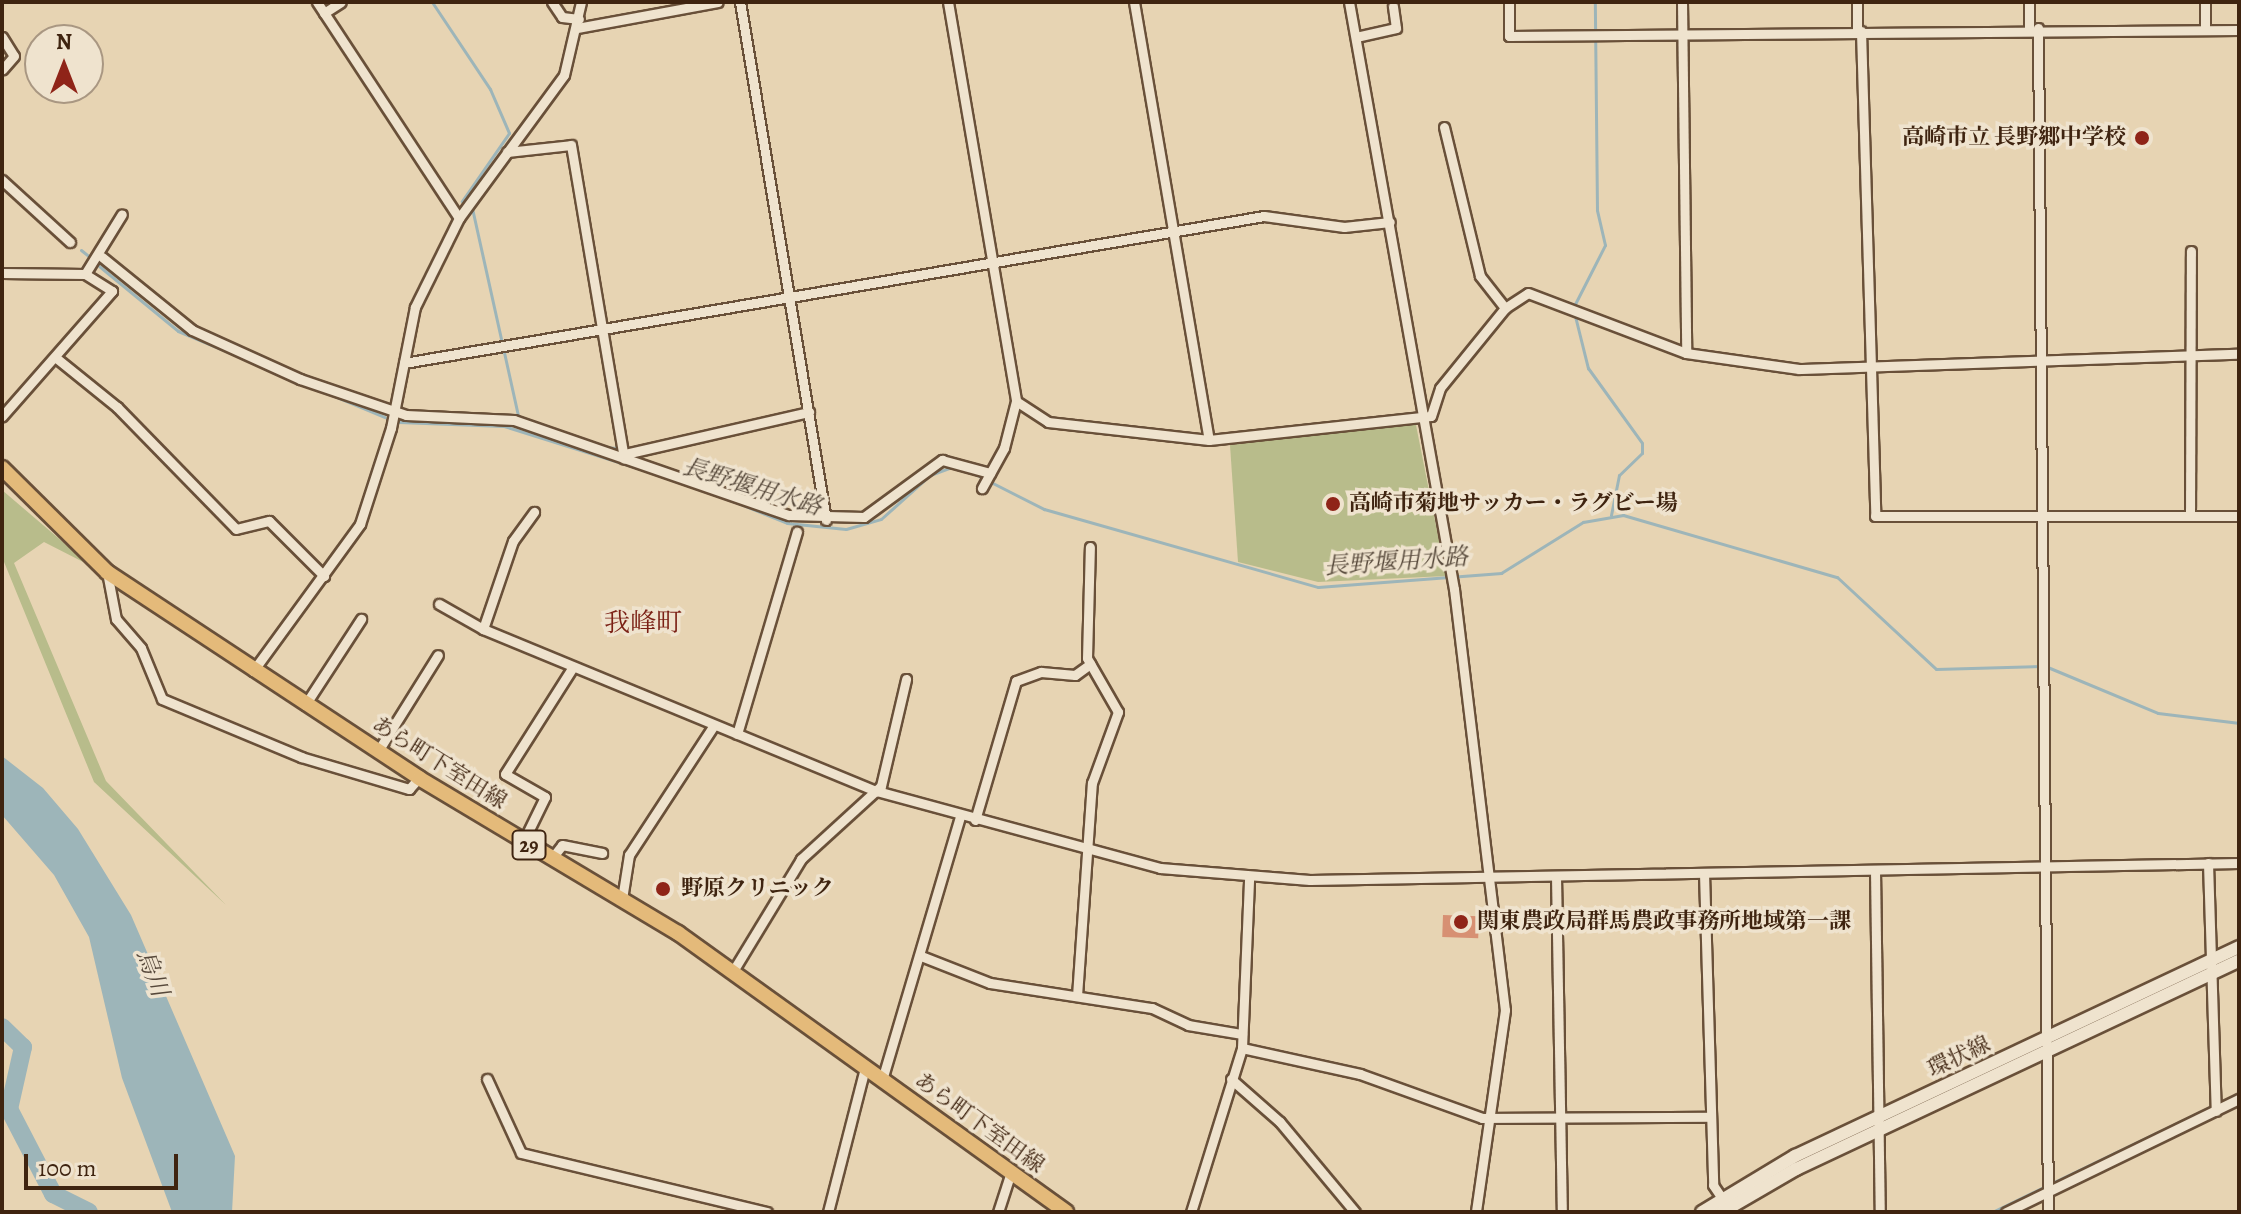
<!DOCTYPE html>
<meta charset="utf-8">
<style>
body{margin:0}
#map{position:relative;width:2241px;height:1214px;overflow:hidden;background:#e7d4b3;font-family:Alegreya,"Noto Serif JP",serif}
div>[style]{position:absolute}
.green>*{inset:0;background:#b8bc8b}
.water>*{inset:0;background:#9db5b9}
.stream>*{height:3px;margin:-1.5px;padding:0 1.5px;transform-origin:1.5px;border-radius:1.5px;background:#9db5b9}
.river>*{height:18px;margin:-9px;padding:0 9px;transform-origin:9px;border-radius:9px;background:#9db5b9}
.building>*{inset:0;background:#d79073;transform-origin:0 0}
.roads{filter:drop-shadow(2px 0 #695039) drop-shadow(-2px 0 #695039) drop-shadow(0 2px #695039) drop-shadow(0 -2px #695039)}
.street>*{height:9px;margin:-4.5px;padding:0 4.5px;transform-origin:4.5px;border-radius:4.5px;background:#efe3ce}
.secondary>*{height:12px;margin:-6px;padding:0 6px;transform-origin:6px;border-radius:6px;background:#efe3ce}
.primary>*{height:14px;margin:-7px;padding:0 7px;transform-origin:7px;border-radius:7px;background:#e4ba7a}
.dots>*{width:22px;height:22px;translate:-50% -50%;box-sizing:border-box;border:4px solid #efe3ce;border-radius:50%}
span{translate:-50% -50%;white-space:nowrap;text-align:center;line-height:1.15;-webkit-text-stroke:7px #efe3ce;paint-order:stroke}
.shield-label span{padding:2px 6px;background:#efe3ce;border:2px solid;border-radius:6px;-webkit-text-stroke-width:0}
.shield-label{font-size:20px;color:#3f2410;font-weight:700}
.poi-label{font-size:22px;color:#3f2410;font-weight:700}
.right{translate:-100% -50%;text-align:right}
.left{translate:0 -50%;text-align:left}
.street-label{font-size:22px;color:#3f2410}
.water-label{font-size:24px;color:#56483a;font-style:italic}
.quarter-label{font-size:26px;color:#7a1f14}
.frame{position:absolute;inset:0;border:4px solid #3f2410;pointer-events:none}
.north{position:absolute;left:24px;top:24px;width:80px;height:80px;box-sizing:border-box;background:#efe3ce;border:2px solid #a99782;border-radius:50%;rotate:0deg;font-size:22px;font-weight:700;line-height:32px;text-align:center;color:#3f2410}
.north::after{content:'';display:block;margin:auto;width:28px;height:36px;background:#8f2418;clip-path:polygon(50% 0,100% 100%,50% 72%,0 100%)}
.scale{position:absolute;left:24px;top:1154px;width:154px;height:36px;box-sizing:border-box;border:4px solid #3f2410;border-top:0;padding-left:10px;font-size:24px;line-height:28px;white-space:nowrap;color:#3f2410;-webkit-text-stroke:6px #efe3ce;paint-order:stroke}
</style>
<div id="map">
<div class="green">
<i style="clip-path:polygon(1415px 420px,1446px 576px,1318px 582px,1238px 562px,1230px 445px)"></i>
<i style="clip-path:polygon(2px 490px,91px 566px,44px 542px,14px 563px,106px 781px,226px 905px,94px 782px,2px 557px)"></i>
</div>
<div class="water">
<i style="clip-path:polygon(2px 756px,43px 788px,78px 829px,131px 915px,235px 1156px,232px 1212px,172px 1212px,122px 1078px,89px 937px,54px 875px,2px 815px)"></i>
</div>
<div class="stream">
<i style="left:432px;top:2px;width:105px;rotate:56.3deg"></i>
<i style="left:490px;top:89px;width:48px;rotate:66.6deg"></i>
<i style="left:509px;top:133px;width:83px;rotate:124.7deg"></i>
<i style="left:472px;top:208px;width:213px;rotate:77.5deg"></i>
<i style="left:81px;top:250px;width:13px;rotate:39deg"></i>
<i style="left:99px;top:266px;width:102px;rotate:39.4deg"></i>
<i style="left:178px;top:331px;width:224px;rotate:22.6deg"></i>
<i style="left:1575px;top:304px;width:66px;rotate:-63deg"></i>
<i style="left:1605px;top:245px;width:36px;rotate:-103deg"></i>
<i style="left:1597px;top:210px;width:208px;rotate:-90.6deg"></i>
<i style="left:1574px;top:312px;width:58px;rotate:76deg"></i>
<i style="left:1588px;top:368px;width:92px;rotate:54.2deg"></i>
<i style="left:1642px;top:443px;width:10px;rotate:90deg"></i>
<i style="left:1642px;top:453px;width:32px;rotate:136deg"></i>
<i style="left:1619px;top:475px;width:41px;rotate:101.3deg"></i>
<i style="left:399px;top:422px;width:105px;rotate:2.2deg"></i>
<i style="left:504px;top:426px;width:170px;rotate:17.5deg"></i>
<i style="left:603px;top:447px;width:14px;rotate:4deg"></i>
<i style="left:971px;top:472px;width:82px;rotate:26.9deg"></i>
<i style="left:1044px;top:509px;width:285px;rotate:15.9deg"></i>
<i style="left:1318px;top:587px;width:184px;rotate:-4.4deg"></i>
<i style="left:1501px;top:573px;width:97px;rotate:-31.9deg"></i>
<i style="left:1583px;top:522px;width:41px;rotate:-9.9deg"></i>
<i style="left:1623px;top:515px;width:223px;rotate:16.2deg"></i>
<i style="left:1837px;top:577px;width:135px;rotate:42.9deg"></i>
<i style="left:1936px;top:669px;width:109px;rotate:-1.6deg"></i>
<i style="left:2045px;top:666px;width:122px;rotate:22.6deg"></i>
<i style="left:2158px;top:713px;width:82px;rotate:7deg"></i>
<i style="left:711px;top:492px;width:82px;rotate:22.2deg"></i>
<i style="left:787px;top:523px;width:59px;rotate:5.8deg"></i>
<i style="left:846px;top:529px;width:36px;rotate:-16deg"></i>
<i style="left:881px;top:519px;width:66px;rotate:-41.9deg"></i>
<i style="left:930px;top:475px;width:23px;rotate:-20deg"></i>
<i style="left:2219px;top:1103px;width:22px;rotate:-24deg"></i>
<i style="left:1992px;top:1212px;width:244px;rotate:-25.7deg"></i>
</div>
<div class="river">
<i style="left:2px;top:1027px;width:29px;rotate:44deg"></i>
<i style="left:23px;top:1047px;width:64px;rotate:102.7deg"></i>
<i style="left:9px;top:1109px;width:96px;rotate:62.6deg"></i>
<i style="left:53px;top:1194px;width:40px;rotate:26.6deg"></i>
</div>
<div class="building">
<i style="left:1443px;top:915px;width:36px;height:22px;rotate:2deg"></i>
</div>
<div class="roads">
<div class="street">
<i style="left:317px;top:2px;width:258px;rotate:56.7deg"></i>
<i style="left:552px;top:2px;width:18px;rotate:56deg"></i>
<i style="left:562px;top:17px;width:17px;rotate:7deg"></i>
<i style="left:740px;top:2px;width:525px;rotate:80.57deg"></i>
<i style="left:948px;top:2px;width:405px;rotate:80.3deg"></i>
<i style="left:1016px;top:401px;width:49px;rotate:104.3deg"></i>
<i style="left:1004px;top:448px;width:46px;rotate:118.8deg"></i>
<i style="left:1134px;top:2px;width:444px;rotate:80.3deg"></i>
<i style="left:1349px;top:2px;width:596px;rotate:79.86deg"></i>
<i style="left:1454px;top:589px;width:424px;rotate:83.1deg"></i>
<i style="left:1505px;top:1010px;width:204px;rotate:98.2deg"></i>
<i style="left:1509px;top:2px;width:34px;rotate:90deg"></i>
<i style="left:1509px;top:36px;width:730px;rotate:-0.47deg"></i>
<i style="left:1682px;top:2px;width:351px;rotate:89.3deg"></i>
<i style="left:1857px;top:2px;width:29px;rotate:90deg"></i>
<i style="left:2029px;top:2px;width:25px;rotate:90deg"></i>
<i style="left:2205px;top:2px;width:28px;rotate:90deg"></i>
<i style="left:324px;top:13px;width:20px;rotate:-33deg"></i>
<i style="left:577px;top:28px;width:143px;rotate:-10.4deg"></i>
<i style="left:2038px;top:28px;width:1184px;rotate:89.52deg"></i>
<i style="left:1861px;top:31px;width:485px;rotate:88.3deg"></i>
<i style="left:1875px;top:516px;width:364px"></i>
<i style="left:2px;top:37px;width:22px;rotate:58deg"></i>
<i style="left:14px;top:56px;width:18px;rotate:131deg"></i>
<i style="left:1356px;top:37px;width:41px;rotate:-12.7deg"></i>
<i style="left:1396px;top:28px;width:22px;rotate:-98deg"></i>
<i style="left:1444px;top:127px;width:153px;rotate:76.4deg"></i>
<i style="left:1480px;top:276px;width:41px;rotate:52deg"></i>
<i style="left:507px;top:152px;width:64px;rotate:-6.2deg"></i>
<i style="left:571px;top:145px;width:318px;rotate:80.4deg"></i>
<i style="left:2px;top:180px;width:92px;rotate:42.4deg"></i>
<i style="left:102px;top:257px;width:116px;rotate:39deg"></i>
<i style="left:192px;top:330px;width:119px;rotate:24.4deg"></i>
<i style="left:300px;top:379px;width:112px;rotate:18.8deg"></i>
<i style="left:406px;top:415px;width:108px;rotate:2.7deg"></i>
<i style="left:514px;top:420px;width:291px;rotate:19.1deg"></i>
<i style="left:789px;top:515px;width:75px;rotate:1.5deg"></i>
<i style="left:864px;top:517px;width:97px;rotate:-36.2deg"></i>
<i style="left:942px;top:460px;width:50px;rotate:15.2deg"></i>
<i style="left:2px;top:273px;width:83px;rotate:0.7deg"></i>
<i style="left:85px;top:274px;width:32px;rotate:32deg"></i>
<i style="left:112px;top:291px;width:167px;rotate:131.3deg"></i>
<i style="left:85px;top:274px;width:70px;rotate:-58.3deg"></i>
<i style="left:55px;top:357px;width:80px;rotate:38.9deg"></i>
<i style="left:117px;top:407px;width:170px;rotate:45.7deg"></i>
<i style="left:236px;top:529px;width:34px;rotate:-14deg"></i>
<i style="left:269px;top:521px;width:78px;rotate:45deg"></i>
<i style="left:404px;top:363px;width:872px;rotate:-9.7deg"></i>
<i style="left:1264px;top:216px;width:81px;rotate:7.8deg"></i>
<i style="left:1344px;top:227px;width:46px;rotate:-6.2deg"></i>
<i style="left:1016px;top:401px;width:38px;rotate:33deg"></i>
<i style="left:1048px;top:422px;width:162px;rotate:6.4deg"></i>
<i style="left:1209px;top:440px;width:223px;rotate:-6.2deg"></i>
<i style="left:1431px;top:416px;width:29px;rotate:-72deg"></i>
<i style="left:1440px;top:388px;width:103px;rotate:-50.9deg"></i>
<i style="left:1505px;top:308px;width:27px;rotate:-33deg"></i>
<i style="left:1528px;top:293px;width:169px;rotate:20.8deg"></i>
<i style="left:1686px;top:353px;width:114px;rotate:8.1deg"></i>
<i style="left:1799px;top:369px;width:440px;rotate:-2deg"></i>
<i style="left:625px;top:454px;width:189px;rotate:-12.9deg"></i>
<i style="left:2190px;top:516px;width:265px;rotate:-89.8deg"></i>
<i style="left:107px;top:572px;width:48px;rotate:79.2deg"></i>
<i style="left:116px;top:619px;width:38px;rotate:49deg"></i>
<i style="left:141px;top:648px;width:55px;rotate:67.6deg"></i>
<i style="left:162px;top:699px;width:151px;rotate:22.6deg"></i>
<i style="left:301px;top:757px;width:113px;rotate:16.5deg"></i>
<i style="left:409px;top:789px;width:15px;rotate:-48deg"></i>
<i style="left:439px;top:604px;width:51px;rotate:29.6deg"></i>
<i style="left:483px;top:629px;width:426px;rotate:22.4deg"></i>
<i style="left:877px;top:791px;width:293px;rotate:15.2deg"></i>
<i style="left:1160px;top:868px;width:150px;rotate:4.6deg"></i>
<i style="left:1310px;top:880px;width:929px;rotate:-1.05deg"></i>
<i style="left:483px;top:629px;width:93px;rotate:-71.2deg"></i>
<i style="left:513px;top:541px;width:36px;rotate:-54deg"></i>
<i style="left:253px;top:671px;width:182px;rotate:-53.9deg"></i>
<i style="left:360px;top:524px;width:101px;rotate:-72.1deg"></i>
<i style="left:391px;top:428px;width:123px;rotate:-78.8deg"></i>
<i style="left:415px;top:307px;width:99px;rotate:-63.7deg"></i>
<i style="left:459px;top:218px;width:177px;rotate:-53.7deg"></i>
<i style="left:564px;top:75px;width:75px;rotate:-76.9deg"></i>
<i style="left:305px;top:705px;width:103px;rotate:-56.9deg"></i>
<i style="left:737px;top:734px;width:211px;rotate:-73.5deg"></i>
<i style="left:378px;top:751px;width:113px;rotate:-58deg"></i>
<i style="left:975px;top:820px;width:145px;rotate:-73.6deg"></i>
<i style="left:1016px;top:681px;width:27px;rotate:-20deg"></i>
<i style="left:1041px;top:672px;width:34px;rotate:5deg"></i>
<i style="left:1075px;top:675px;width:19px;rotate:-36deg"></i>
<i style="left:523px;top:842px;width:50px;rotate:-63.9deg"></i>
<i style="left:545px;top:797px;width:46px;rotate:-150.1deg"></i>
<i style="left:505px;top:774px;width:127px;rotate:-57.6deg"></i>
<i style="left:552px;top:858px;width:16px;rotate:-52deg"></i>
<i style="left:562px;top:845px;width:41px;rotate:11.3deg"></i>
<i style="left:2208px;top:863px;width:248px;rotate:88.2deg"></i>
<i style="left:1875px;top:870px;width:342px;rotate:89.2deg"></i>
<i style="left:1704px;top:873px;width:312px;rotate:88.3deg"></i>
<i style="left:1713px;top:1185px;width:14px;rotate:56deg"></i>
<i style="left:1556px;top:876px;width:336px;rotate:89deg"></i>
<i style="left:622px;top:899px;width:45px;rotate:-81deg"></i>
<i style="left:629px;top:855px;width:155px;rotate:-56.8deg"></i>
<i style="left:921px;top:956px;width:74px;rotate:21.4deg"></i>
<i style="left:990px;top:983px;width:164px;rotate:8.8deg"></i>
<i style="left:1152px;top:1008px;width:40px;rotate:25deg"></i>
<i style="left:1188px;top:1025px;width:55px;rotate:9.5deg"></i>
<i style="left:733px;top:971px;width:131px;rotate:-58.7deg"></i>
<i style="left:801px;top:859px;width:108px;rotate:-42.4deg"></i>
<i style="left:881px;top:786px;width:110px;rotate:-76.8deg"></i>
<i style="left:1077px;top:996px;width:214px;rotate:-86deg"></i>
<i style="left:1092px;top:783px;width:76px;rotate:-69.9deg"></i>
<i style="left:1118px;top:712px;width:62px;rotate:-119.9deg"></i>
<i style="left:1087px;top:658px;width:111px;rotate:-88.5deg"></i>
<i style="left:1242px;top:1048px;width:121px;rotate:12.4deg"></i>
<i style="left:1360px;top:1074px;width:130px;rotate:19.8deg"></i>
<i style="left:1482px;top:1118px;width:229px;rotate:-0.3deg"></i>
<i style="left:487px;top:1079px;width:81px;rotate:65.3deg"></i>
<i style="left:521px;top:1153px;width:253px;rotate:13.5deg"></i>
<i style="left:1231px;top:1079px;width:65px;rotate:41.3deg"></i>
<i style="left:1280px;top:1122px;width:117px;rotate:50.2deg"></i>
<i style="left:882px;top:1080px;width:275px;rotate:-73.5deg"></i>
<i style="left:828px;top:1212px;width:149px;rotate:-75.6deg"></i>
<i style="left:998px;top:1212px;width:40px;rotate:-72deg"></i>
<i style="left:1191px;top:1212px;width:172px;rotate:-72.7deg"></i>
<i style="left:1242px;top:1048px;width:170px;rotate:-87.6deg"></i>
<i style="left:2006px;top:1212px;width:259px;rotate:-25.9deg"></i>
</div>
<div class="secondary">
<i style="left:1702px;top:1212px;width:109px;rotate:-31.1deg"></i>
<i style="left:1795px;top:1156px;width:491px;rotate:-25.2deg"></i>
<i style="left:1722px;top:1212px;width:86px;rotate:-30.2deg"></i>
<i style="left:1796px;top:1169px;width:489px;rotate:-25.2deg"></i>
</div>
<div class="primary">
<i style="left:2px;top:468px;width:148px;rotate:44.7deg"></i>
<i style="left:107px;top:572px;width:374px;rotate:33.4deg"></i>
<i style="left:419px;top:778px;width:302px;rotate:30.9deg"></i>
<i style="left:678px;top:933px;width:478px;rotate:35.7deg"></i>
</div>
</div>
<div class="dots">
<i style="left:2142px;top:138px;background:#8f2418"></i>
<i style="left:1333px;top:504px;background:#8f2418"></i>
<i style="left:663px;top:889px;background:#8f2418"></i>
<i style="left:1461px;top:922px;background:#8f2418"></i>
</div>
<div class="shield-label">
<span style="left:529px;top:845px">29</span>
</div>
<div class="poi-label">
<span class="right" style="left:2126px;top:138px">高崎市立 長野郷中学校</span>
<span class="left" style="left:1349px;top:504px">高崎市菊地サッカー・ラグビー場</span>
<span class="left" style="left:681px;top:889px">野原クリニック</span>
<span class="left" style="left:1477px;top:922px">関東農政局群馬農政事務所地域第一課</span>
</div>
<div class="street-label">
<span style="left:439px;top:763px;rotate:32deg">あら町下室田線</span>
<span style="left:1959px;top:1057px;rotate:-25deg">環状線</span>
<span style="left:979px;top:1123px;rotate:36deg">あら町下室田線</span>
</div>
<div class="water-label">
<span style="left:752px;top:487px;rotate:17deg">長野堰用水路</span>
<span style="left:1396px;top:562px;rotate:-4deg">長野堰用水路</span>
<span style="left:152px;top:973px;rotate:69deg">烏川</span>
</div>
<div class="quarter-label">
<span style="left:643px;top:623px">我峰町</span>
</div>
<div class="frame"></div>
<div class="north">N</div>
<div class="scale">100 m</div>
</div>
